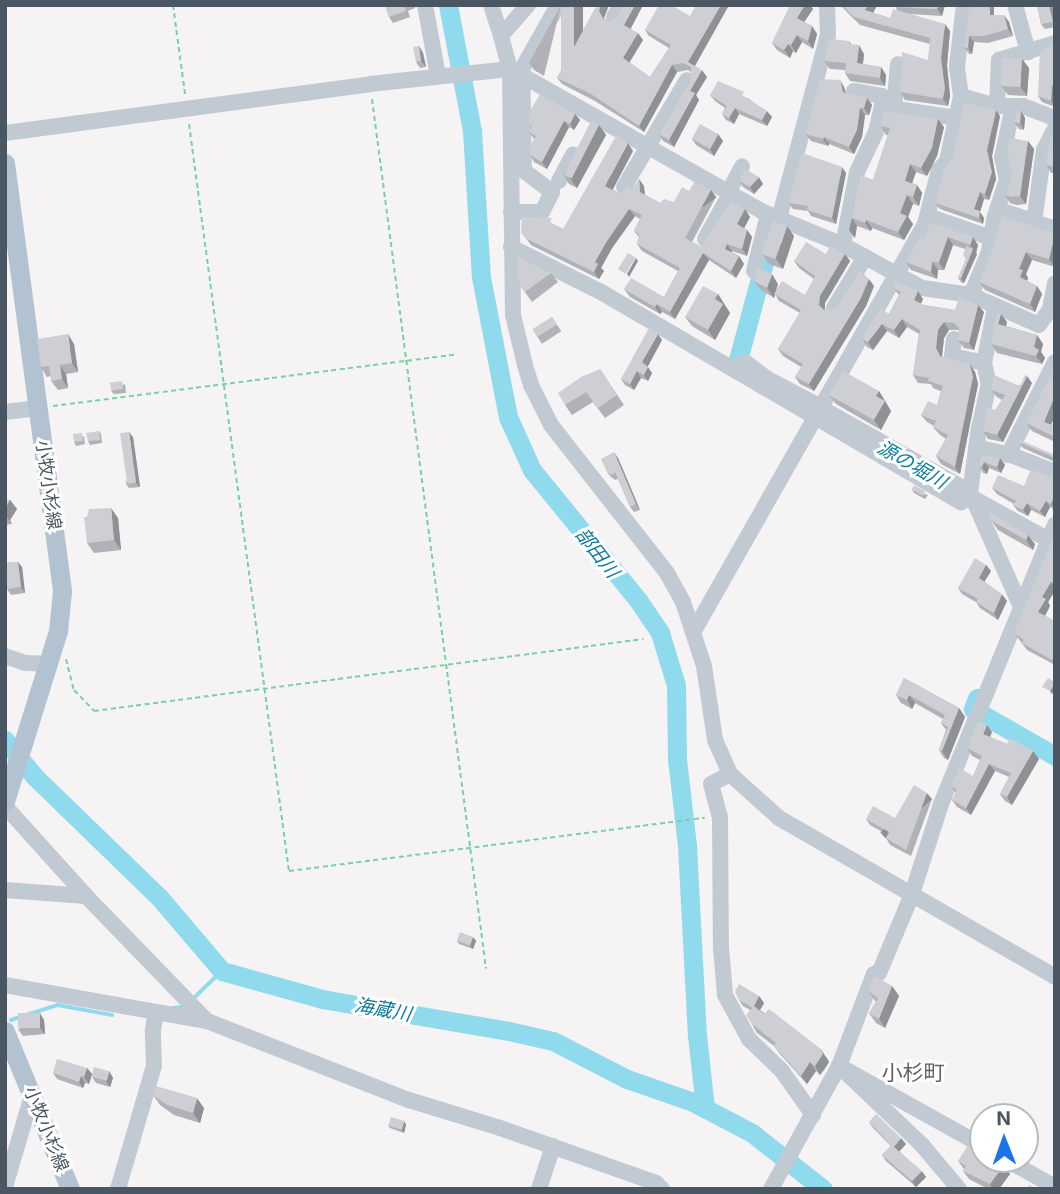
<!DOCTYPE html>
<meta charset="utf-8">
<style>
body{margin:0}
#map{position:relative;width:1060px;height:1194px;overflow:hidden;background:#f5f3f3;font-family:Inter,"Noto Sans JP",sans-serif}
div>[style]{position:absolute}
.stream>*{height:3.5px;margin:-1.75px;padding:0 1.75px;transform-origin:1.75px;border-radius:1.75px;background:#90daee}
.river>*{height:19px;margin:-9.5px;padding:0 9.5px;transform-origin:9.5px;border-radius:9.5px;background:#90daee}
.path>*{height:2px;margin-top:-1px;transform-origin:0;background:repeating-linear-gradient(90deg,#7ad0a6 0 5px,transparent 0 8.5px)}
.minor>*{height:16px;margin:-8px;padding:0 8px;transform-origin:8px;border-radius:8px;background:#c1cad2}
.major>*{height:19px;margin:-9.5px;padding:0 9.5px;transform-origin:9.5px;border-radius:9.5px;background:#b3c2d1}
.wall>*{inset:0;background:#b0b2b7;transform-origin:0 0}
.shaded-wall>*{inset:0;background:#909195;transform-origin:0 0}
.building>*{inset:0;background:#cdcfd5;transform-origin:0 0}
span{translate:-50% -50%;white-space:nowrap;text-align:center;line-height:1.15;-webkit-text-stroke:6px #fff;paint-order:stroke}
.street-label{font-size:18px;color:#4a5661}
.water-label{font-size:19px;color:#0c7c9b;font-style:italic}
.quarter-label{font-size:21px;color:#5f6368}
.frame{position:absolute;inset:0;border:7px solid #4a5661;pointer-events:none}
.north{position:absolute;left:969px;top:1103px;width:70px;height:70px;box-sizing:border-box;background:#fff;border:2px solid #b7bbc0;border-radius:50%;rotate:359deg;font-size:19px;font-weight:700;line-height:28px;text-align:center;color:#4a5661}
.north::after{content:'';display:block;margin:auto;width:24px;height:32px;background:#1a73e8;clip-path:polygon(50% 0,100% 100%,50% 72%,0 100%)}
</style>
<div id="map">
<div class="stream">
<i style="left:195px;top:997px;width:37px;rotate:-44deg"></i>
<i style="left:173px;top:1008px;width:9px;rotate:-6deg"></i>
<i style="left:11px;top:1020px;width:49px;rotate:-17.7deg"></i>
<i style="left:58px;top:1005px;width:55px;rotate:10.5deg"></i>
</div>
<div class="river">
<i style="left:448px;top:5px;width:128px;rotate:79.2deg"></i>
<i style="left:472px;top:131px;width:146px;rotate:86.5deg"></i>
<i style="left:481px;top:277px;width:143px;rotate:79.1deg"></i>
<i style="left:508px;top:417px;width:58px;rotate:65.6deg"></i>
<i style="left:532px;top:470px;width:168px;rotate:50.8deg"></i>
<i style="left:638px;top:600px;width:40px;rotate:56deg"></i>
<i style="left:660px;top:633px;width:54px;rotate:72.9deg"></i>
<i style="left:676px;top:685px;width:74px;rotate:89.2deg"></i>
<i style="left:677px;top:759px;width:88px;rotate:83.4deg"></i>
<i style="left:687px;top:846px;width:189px;rotate:87deg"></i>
<i style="left:697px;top:1035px;width:74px;rotate:83.8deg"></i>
<i style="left:751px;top:374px;width:11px;rotate:-146deg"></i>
<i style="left:742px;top:368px;width:9px;rotate:-117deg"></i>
<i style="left:738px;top:360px;width:100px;rotate:-75deg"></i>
<i style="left:977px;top:698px;width:12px;rotate:110deg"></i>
<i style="left:973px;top:709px;width:95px;rotate:29.8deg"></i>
<i style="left:5px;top:740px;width:46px;rotate:51.1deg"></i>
<i style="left:34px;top:776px;width:174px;rotate:44.1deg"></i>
<i style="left:159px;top:897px;width:97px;rotate:49.6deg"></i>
<i style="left:222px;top:971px;width:104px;rotate:15.6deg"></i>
<i style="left:322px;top:999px;width:190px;rotate:9.7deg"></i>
<i style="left:509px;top:1031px;width:45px;rotate:12.8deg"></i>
<i style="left:553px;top:1041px;width:83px;rotate:27.2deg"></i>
<i style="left:627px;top:1079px;width:70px;rotate:19.2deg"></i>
<i style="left:693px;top:1102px;width:67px;rotate:27.7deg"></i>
<i style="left:752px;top:1133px;width:90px;rotate:38.3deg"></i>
</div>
<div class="path">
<i style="left:173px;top:5px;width:90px;rotate:82.3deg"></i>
<i style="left:372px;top:99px;width:877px;rotate:82.53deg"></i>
<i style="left:189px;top:124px;width:754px;rotate:82.38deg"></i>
<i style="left:289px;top:871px;width:419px;rotate:-7.3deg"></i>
<i style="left:53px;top:406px;width:408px;rotate:-7.3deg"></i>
<i style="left:66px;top:659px;width:32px;rotate:76deg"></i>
<i style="left:74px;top:690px;width:29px;rotate:46deg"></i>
<i style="left:94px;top:711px;width:554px;rotate:-7.47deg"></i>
</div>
<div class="minor">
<i style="left:425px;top:5px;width:72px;rotate:79.6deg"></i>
<i style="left:491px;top:5px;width:33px;rotate:72deg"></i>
<i style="left:528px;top:5px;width:41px;rotate:131.1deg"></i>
<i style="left:501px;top:36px;width:34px;rotate:75deg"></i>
<i style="left:510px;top:69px;width:246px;rotate:89.3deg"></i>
<i style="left:513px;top:315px;width:51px;rotate:76.5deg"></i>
<i style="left:525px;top:365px;width:21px;rotate:73deg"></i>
<i style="left:531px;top:385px;width:45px;rotate:63.4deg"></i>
<i style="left:551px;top:425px;width:188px;rotate:51.9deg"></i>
<i style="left:667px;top:573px;width:33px;rotate:61deg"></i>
<i style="left:683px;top:602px;width:67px;rotate:71.8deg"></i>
<i style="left:704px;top:666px;width:75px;rotate:81.5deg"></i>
<i style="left:715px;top:740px;width:37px;rotate:66deg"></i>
<i style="left:730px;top:774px;width:66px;rotate:41.9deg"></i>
<i style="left:779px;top:818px;width:319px;rotate:29.9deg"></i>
<i style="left:1015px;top:5px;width:49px;rotate:74.5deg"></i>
<i style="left:614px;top:17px;width:14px;rotate:-60deg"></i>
<i style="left:523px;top:76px;width:276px;rotate:29.5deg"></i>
<i style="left:763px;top:212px;width:87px;rotate:22.4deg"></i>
<i style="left:843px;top:245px;width:90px;rotate:28.6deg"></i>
<i style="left:922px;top:288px;width:49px;rotate:8.1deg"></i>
<i style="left:971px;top:295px;width:74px;rotate:23.8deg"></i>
<i style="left:1039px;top:325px;width:19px;rotate:-55deg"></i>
<i style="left:1050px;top:309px;width:26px;rotate:-79deg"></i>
<i style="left:854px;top:91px;width:28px;rotate:10deg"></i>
<i style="left:882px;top:96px;width:11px;rotate:90deg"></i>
<i style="left:961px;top:96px;width:37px;rotate:16deg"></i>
<i style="left:997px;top:106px;width:26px"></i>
<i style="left:1023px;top:106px;width:34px;rotate:21deg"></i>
<i style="left:997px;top:106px;width:46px;rotate:-87.5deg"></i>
<i style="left:999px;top:60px;width:59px;rotate:-16.9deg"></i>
<i style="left:894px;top:109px;width:45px;rotate:-84.9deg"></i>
<i style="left:5px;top:133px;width:368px;rotate:-7.6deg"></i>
<i style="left:370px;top:84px;width:141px;rotate:-6.1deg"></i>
<i style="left:559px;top:181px;width:30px;rotate:-62deg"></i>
<i style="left:624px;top:187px;width:124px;rotate:-59.5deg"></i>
<i style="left:728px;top:193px;width:30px;rotate:-62deg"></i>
<i style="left:997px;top:209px;width:61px;rotate:19deg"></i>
<i style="left:511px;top:212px;width:31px"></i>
<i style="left:542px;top:212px;width:22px;rotate:-63deg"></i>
<i style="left:552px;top:192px;width:35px;rotate:-143deg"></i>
<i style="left:524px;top:171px;width:102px;rotate:-91.1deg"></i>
<i style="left:522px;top:69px;width:73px;rotate:-60.6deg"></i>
<i style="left:928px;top:216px;width:67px;rotate:19.2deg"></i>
<i style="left:779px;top:219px;width:190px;rotate:-75.1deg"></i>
<i style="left:828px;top:35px;width:30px;rotate:-92deg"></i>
<i style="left:1034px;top:222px;width:73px;rotate:-82.1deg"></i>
<i style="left:1044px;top:150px;width:25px;rotate:-63deg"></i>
<i style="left:705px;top:239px;width:51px;rotate:-60.9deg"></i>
<i style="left:843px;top:245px;width:74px;rotate:-79.1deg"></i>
<i style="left:857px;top:172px;width:44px;rotate:-64.6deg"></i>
<i style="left:876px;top:132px;width:26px;rotate:-77deg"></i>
<i style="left:882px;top:107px;width:76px;rotate:8.3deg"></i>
<i style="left:511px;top:247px;width:101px;rotate:26.6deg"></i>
<i style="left:601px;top:292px;width:417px;rotate:30.3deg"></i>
<i style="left:961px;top:502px;width:11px;rotate:-27deg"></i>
<i style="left:754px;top:271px;width:58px;rotate:-76deg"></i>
<i style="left:971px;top:295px;width:47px;rotate:-67.3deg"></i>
<i style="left:989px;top:252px;width:36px;rotate:-81deg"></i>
<i style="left:995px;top:216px;width:39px;rotate:-72deg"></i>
<i style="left:1007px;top:179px;width:22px;rotate:-103deg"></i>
<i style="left:1002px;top:158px;width:53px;rotate:-78.1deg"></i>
<i style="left:834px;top:308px;width:60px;rotate:-58.7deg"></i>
<i style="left:995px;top:308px;width:56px;rotate:101.3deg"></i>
<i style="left:984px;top:363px;width:22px;rotate:77deg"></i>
<i style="left:989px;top:384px;width:45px;rotate:102.8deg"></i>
<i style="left:979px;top:428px;width:65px;rotate:98deg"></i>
<i style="left:970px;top:492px;width:126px;rotate:66.1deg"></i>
<i style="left:954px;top:339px;width:17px;rotate:97deg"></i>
<i style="left:952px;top:356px;width:33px;rotate:12deg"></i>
<i style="left:732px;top:368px;width:14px;rotate:-25deg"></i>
<i style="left:745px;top:362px;width:26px;rotate:37deg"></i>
<i style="left:766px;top:378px;width:62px;rotate:27.8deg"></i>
<i style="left:821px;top:408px;width:171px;rotate:29.4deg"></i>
<i style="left:5px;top:412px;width:33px;rotate:-7deg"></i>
<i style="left:976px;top:447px;width:36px;rotate:13deg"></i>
<i style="left:1011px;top:455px;width:47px;rotate:21.1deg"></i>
<i style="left:1008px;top:455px;width:104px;rotate:-63.2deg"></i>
<i style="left:971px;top:497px;width:89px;rotate:28.9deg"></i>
<i style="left:695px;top:629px;width:466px;rotate:-60.4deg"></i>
<i style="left:925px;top:224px;width:56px;rotate:-75.5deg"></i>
<i style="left:939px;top:170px;width:12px;rotate:-48deg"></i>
<i style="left:947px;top:161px;width:66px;rotate:-77.8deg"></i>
<i style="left:961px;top:96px;width:30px;rotate:-98deg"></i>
<i style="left:957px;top:66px;width:61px;rotate:-83.5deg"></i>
<i style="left:5px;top:656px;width:21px;rotate:19deg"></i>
<i style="left:25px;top:663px;width:24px;rotate:2deg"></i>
<i style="left:730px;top:774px;width:21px;rotate:152deg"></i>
<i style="left:711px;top:784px;width:34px;rotate:75deg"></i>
<i style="left:720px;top:817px;width:131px;rotate:89.6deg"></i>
<i style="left:721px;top:948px;width:47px;rotate:85.1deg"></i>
<i style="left:725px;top:995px;width:50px;rotate:61.4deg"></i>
<i style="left:749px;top:1039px;width:46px;rotate:44.1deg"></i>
<i style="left:782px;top:1071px;width:54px;rotate:54.8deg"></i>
<i style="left:5px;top:806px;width:121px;rotate:48deg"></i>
<i style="left:86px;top:896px;width:174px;rotate:45.9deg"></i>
<i style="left:5px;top:890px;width:81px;rotate:4.2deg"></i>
<i style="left:5px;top:985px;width:153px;rotate:10.1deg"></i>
<i style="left:983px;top:1146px;width:165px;rotate:-150.9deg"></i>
<i style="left:839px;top:1066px;width:98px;rotate:-69.2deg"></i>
<i style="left:874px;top:974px;width:5px;rotate:-11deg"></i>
<i style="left:879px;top:973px;width:82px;rotate:-67.2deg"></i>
<i style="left:911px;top:897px;width:98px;rotate:-72.1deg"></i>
<i style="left:941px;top:804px;width:302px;rotate:-67.8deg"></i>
<i style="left:1005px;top:1159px;width:57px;rotate:29.2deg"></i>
<i style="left:5px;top:1187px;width:96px;rotate:-73.6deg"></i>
<i style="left:118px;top:1189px;width:128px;rotate:-73.7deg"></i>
<i style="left:154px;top:1066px;width:36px;rotate:-92deg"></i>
<i style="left:153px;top:1030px;width:18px;rotate:-81deg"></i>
<i style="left:156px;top:1012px;width:52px;rotate:10deg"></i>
<i style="left:207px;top:1021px;width:217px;rotate:21.4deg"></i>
<i style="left:409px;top:1100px;width:95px;rotate:17.1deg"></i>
<i style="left:500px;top:1128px;width:165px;rotate:19.4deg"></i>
<i style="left:656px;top:1183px;width:8px;rotate:45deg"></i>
<i style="left:539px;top:1189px;width:45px;rotate:-72deg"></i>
<i style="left:771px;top:1189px;width:141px;rotate:-61.1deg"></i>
<i style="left:839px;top:1066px;width:115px;rotate:43.6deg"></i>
<i style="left:922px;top:1145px;width:57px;rotate:49.9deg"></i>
</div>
<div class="major">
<i style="left:5px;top:163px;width:432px;rotate:82.4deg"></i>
<i style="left:62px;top:591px;width:40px;rotate:95.7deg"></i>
<i style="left:58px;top:631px;width:178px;rotate:107.3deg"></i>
<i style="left:5px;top:1031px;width:171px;rotate:67.6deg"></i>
</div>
<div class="wall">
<i style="clip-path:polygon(385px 5px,415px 5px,415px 8px,408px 11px,410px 17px,393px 23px,389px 17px)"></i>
<i style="clip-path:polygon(561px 5px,544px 76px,534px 70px,529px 63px)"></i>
<i style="clip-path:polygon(592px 5px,609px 5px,604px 18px,604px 19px,610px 21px,618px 16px,623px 5px,643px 5px,630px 29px,643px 40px,629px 62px,650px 77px,669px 48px,649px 36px,645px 30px,690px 16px,729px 5px,695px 66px,707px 77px,696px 95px,699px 100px,674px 147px,663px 141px,659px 134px,691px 79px,691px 72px,688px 70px,677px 72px,644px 132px,595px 101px,562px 84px,557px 78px,596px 7px)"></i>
<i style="clip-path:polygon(788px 5px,810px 5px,813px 9px,804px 22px,812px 26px,817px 34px,813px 49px,802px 42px,796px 53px,793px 51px,790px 58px,777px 50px,772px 43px,790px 7px)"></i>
<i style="clip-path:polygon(840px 5px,877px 5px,873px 13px,890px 18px,897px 10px,895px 6px,893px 5px,945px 5px,942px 16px,910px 14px,950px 31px,947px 65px,950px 96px,948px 106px,905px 100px,900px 92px,928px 60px,930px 44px,860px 25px)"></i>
<i style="clip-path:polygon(969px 5px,1009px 22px,1013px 36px,988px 43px,974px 42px,972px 54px,969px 54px,964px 47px)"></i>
<i style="clip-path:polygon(1037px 5px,1052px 5px,1055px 19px,1055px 27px,1045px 29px,1041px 24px)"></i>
<i style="clip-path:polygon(849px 41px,852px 45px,864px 54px,863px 64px,881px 67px,886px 75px,885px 86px,850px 81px,845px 73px,845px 70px,830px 69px,824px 61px)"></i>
<i style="clip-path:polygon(1055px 44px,1055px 107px,1042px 102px,1038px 96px)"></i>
<i style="clip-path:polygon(419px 46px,423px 53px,426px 67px,420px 68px,416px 62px)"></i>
<i style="clip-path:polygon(1022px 59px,1029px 68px,1027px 96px,1008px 95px,1001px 86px)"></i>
<i style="clip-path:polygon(844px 87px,846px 93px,867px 98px,872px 105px,869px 115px,865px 115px,862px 137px,854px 154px,829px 144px,828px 146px,811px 141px,806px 134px)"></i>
<i style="clip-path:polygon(710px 95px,748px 98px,772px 117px,767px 126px,739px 114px,734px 124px,726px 120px,722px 114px,725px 108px,715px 101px)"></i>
<i style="clip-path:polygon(1021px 111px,1025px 118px,1024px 130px,1019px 129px,1014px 122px)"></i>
<i style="clip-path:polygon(575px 114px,580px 120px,574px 130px,569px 127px,547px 169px,534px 162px,530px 155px,534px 139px,529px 132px,532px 128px,529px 125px)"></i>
<i style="clip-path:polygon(1000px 116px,992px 156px,996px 179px,989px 200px,984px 199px,980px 212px,984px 218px,983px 224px,940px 209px,935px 203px)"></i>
<i style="clip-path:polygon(599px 125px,606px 135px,577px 188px,569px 184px,563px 174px)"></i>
<i style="clip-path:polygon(881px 126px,944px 127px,937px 156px,927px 176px,916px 172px,912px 183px,917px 185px,922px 193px,919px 206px,913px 204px,908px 217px,913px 224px,904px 240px,872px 228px,871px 231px,857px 226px,855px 238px,849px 230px,860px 175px,873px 180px,888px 135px,886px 135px)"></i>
<i style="clip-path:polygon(1055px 130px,1055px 173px,1051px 173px,1046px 165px)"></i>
<i style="clip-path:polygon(718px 134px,723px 141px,714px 156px,696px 145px,692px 139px)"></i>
<i style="clip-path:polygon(1028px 141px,1034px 149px,1026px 204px,1017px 205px,1010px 203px,1005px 195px,1012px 174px)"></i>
<i style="clip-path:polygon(633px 151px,612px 189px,620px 194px,633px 188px,644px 186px,645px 195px,660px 203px,674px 202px,689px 191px,711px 190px,716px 197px,692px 242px,701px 247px,745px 209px,750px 217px,744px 228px,747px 230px,752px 237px,747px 256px,732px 251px,732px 252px,739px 256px,744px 264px,736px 278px,709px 260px,675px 319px,662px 312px,660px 314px,630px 297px,624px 289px,664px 297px,678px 271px,642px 251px,637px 244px,639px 237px,634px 231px,640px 219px,635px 216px,612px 248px,601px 268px,604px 271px,599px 279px,531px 245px,521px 232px,557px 226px,563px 229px)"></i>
<i style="clip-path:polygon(846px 173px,836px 224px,811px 216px,808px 211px,793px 209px,788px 203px)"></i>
<i style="clip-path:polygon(739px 181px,763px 184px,754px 194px,743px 187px)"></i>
<i style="clip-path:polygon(930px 222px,978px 245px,976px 253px,977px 254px,964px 283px,962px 283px,958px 278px,966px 259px,965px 249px,953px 245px,944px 270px,938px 270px,937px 279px,911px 270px,906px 262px,924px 238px)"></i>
<i style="clip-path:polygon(1055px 230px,1055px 267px,1032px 260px,1026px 274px,1028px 278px,1027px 281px,1037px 286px,1042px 294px,1035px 312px,985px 290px,979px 282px,1047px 231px)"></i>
<i style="clip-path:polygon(794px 236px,783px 269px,769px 264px,762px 254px)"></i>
<i style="clip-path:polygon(826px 254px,845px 254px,850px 261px,825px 303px,825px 310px,837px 307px,874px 286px,866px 306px,814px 391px,800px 384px,795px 377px,801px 367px,783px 356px,778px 349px,800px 313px,779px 301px,775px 294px,774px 298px,761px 290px,754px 281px,778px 284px,776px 290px,805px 295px,814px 279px,799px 268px,794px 261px)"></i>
<i style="clip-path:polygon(551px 273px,558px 282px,532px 302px,518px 282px)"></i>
<i style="clip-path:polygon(893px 288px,923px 299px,921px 304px,924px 305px,955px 310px,984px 312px,974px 350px,964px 348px,958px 340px,959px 330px,949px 330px,944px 338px,942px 357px,970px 364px,975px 372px,978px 384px,960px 474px,941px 464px,936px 456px,946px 439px,939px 434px,933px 427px,934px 426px,927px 422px,921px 415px,937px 405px,941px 391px,933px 388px,931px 384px,918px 383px,913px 375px,919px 334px,907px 327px,899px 338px,887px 331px,873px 350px,867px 347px,862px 339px,889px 314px,899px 295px)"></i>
<i style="clip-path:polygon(718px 294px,730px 313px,715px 340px,692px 326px,685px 317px)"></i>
<i style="left:552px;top:317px;width:17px;height:23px;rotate:57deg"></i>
<i style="clip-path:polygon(1007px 322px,1006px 326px,1037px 335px,1043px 344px,1041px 352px,1045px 358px,1042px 364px,997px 353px,991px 344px)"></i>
<i style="clip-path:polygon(662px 340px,647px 367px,652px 373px,648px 381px,641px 378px,634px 390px,625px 385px,621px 379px)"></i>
<i style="clip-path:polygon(74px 344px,78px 372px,66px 374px,68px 388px,58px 390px,51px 381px,51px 376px,47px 377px,41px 367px)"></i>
<i style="clip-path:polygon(600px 369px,624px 405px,605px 418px,593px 402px,572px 415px,565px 405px)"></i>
<i style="clip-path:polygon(1032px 383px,1003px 442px,988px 439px,983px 431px,1002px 400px,997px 397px,991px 390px)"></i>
<i style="clip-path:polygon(125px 384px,126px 393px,114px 394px,111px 391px)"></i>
<i style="clip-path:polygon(879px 391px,891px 411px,881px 430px,836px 404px,829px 395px)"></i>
<i style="clip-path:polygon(1026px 423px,1051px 425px,1055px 426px,1055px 442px,1032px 431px)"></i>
<i style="clip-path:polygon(99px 431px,101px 434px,102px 443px,90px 445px,88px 441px)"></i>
<i style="clip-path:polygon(84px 436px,85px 444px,76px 446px,74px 442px)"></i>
<i style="clip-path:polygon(133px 437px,140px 487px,129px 488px,126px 484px)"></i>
<i style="clip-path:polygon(1019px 442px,1055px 455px,1055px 462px,1023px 448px)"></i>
<i style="clip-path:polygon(981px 453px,1000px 458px,1005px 465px,1001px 473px,989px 468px,987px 474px,983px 473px,979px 466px)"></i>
<i style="clip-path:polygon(618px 458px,640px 510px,634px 512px,630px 507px,618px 479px,615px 480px,611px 477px,607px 472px)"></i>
<i style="clip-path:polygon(1048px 476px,1055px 476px,1055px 510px,1050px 507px,1045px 517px,1031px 510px,1028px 516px,1018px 511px,1013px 505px,1014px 504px,997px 494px,992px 488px,1024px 486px)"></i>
<i style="clip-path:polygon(912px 490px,928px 495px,925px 499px,914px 493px)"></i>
<i style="clip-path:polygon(10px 500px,17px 509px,10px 520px,12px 524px,5px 525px,5px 501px)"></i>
<i style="clip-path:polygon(118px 518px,121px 550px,94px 553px,87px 543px)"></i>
<i style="clip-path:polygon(991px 520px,1035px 544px,1033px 550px,998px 530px)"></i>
<i style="clip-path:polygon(1055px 541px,1055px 591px,1048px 602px,1050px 606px,1045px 616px,1055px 621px,1055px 665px,1027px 650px,1014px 633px)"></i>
<i style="clip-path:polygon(18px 562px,22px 567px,25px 593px,11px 595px,7px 589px,5px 589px,5px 563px)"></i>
<i style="clip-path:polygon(986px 565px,991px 571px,984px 582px,1007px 601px,998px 620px,980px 608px,976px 602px,962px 594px,958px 588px)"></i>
<i style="clip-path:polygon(904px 678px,959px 708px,965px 717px,948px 760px,944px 758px,939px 750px,946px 730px,941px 723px,943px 719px,915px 703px,912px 709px,901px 703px,896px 695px)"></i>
<i style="clip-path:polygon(992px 732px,990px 737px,1007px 744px,1033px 751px,1039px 759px,1012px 805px,1005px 801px,1000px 794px,1009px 777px,995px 771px,971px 815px,957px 807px,952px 800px,956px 793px,951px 786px,973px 776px,980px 760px,972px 756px,967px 748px)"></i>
<i style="clip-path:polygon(932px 799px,911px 856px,890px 845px,886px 838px,888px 835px,870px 825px,866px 819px,895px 818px)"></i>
<i style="clip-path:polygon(473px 937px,476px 941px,473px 949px,459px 944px,457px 941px)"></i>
<i style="clip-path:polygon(892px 986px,899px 996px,885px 1028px,876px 1023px,869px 1013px,876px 1002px,868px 991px)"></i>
<i style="clip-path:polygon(759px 996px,764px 1003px,760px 1010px,827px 1058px,829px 1062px,825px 1069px,820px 1075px,816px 1071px,807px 1084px,780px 1054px,774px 1046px,757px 1033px,752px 1024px,750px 1010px,743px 1006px,739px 1000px)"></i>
<i style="clip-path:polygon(44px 1020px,45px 1034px,23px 1036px,18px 1029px)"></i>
<i style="clip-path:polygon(87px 1068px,92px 1074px,89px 1084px,85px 1083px,83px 1088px,57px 1079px,53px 1073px)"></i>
<i style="clip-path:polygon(109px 1071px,113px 1078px,110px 1087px,96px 1083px,92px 1077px)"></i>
<i style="clip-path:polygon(153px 1095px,204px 1108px,200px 1123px,174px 1115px,160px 1105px)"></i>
<i style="clip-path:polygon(404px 1121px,406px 1125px,404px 1133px,390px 1128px,388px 1125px)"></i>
<i style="clip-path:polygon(869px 1122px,906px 1144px,899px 1151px,926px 1177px,916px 1187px,886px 1161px,882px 1155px,891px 1146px,873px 1128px)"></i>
<i style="clip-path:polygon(982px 1158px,1010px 1174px,999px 1189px,988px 1189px,969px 1179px,963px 1171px,964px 1169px,958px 1161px)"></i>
</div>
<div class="shaded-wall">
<i style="left:574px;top:5px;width:9px;height:73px"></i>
<i style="clip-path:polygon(601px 5px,609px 5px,604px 18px,608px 26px,599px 11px)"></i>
<i style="clip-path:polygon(635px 5px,643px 5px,629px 32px,624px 25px)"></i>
<i style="clip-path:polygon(721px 5px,729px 5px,693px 69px,688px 62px)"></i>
<i style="clip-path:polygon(805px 5px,810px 5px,813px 9px,802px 25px,797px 18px)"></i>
<i style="clip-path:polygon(868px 5px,877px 5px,871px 18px,865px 10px)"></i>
<i style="clip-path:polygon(939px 5px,945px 5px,942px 16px,937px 9px)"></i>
<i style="clip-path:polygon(989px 5px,994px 5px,994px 22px,990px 15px)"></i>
<i style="clip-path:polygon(1049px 5px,1052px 5px,1055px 25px,1053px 22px)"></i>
<i style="clip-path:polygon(1004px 15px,1009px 22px,1013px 36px,1008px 29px)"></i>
<i style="clip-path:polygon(945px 24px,950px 31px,947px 65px,950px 96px,948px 106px,943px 99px,941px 58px)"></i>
<i style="clip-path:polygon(812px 26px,817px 34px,813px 49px,808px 41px)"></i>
<i style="clip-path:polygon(638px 33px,643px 40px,628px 65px,623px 58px)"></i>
<i style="clip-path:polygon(797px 35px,802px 42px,796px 53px,791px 45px)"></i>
<i style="clip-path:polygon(969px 36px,974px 42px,972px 54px,968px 48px)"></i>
<i style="clip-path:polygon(788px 44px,793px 51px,790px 58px,784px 50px)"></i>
<i style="clip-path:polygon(859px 45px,864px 54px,862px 71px,857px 63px)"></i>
<i style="clip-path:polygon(419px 46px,423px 53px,426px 67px,421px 61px)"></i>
<i style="clip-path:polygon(1022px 59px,1029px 68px,1027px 96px,1020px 86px)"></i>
<i style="clip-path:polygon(672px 65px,677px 72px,644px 132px,639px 126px)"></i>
<i style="clip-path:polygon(881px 67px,886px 75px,885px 86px,880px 78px)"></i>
<i style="clip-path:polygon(702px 70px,707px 77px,696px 95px,699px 100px,674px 147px,669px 140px,690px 91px)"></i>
<i style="clip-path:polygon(840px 80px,844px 87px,848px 99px,843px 92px)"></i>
<i style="clip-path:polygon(1052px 86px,1055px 90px,1055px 106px,1051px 101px)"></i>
<i style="clip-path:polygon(867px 98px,872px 105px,869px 115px,864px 108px)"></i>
<i style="clip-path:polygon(735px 108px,739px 114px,734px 124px,729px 118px)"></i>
<i style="clip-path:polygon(860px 108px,865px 115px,862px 137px,854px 154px,849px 147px)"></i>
<i style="clip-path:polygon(996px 110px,1000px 116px,992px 156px,996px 179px,989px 200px,985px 194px,987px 150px)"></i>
<i style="clip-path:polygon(767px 111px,772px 117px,767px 126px,762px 120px)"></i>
<i style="clip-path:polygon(1021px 111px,1025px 118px,1024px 130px,1020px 123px)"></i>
<i style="clip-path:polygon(575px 114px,580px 120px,574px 130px,570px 124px)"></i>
<i style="clip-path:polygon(938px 119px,944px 127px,937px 156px,927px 176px,921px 168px)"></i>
<i style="clip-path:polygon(564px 121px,569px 127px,547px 169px,542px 162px)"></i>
<i style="clip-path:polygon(599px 125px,606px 135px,577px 188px,570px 178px)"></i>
<i style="clip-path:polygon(718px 134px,723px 141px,714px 156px,710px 149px)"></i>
<i style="clip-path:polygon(824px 137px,829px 144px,828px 146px,823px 139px)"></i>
<i style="clip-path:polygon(1028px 141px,1034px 149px,1026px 204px,1020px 196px)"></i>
<i style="clip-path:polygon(628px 143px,633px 151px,611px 193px,605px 186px)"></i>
<i style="clip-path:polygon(910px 164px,916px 172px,910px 189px,905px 181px)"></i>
<i style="clip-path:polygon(842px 167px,846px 173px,836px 224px,832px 218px)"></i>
<i style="clip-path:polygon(759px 177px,763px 184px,754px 194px,750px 187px)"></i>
<i style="clip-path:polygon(639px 179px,644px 186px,645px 199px,640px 192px)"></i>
<i style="clip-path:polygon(917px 185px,922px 193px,919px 206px,913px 197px)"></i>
<i style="left:711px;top:190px;width:9px;height:55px;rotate:54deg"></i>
<i style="clip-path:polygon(980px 192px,984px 199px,980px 212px,984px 218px,983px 224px,974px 209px)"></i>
<i style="clip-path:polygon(907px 195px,913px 204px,908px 217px,913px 224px,904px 240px,898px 232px,900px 213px)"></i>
<i style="clip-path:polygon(629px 209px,635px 216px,612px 248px,601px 268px,604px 271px,599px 279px,594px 272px,595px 262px,607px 241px)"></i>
<i style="clip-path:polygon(745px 209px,750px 217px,742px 232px,737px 224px)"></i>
<i style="clip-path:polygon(852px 218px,857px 226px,855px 238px,849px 230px)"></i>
<i style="clip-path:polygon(866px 220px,872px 228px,871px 231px,865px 223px)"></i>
<i style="clip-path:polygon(787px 226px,794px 236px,783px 269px,776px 259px)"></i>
<i style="clip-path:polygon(747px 230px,752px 237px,747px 256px,742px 249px)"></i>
<i style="clip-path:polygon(948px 237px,953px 245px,944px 270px,939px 262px)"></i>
<i style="clip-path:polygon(973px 237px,978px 245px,976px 253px,977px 254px,964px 283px,961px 278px,973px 249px,970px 245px)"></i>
<i style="clip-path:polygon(1053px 243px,1055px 245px,1055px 267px,1049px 259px)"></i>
<i style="clip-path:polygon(727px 244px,732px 251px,730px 256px,725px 249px)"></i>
<i style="clip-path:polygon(1026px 252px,1032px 260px,1026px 274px,1028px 278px,1025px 285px,1020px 277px,1019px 269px)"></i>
<i style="clip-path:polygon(703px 253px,709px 260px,675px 319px,670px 312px)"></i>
<i style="clip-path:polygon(845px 254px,850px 261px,825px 303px,825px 312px,819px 305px,820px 296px)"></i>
<i style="clip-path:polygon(739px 256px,744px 264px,736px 278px,731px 271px)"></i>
<i style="clip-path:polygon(636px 258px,638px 261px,629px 277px,627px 274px)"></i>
<i style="clip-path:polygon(932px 262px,938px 270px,937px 279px,931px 272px)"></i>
<i style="clip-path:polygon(772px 274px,778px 284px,774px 298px,767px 288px)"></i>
<i style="clip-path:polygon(869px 279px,874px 286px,866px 306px,814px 391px,809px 384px)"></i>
<i style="clip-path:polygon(1037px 286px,1042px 294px,1035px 312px,1030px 304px)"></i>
<i style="clip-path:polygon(918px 291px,923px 299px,919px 307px,914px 300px)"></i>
<i style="clip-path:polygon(718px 294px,730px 313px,715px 340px,708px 330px,715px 299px)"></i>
<i style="clip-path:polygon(657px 304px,662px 312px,660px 314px,655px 307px)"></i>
<i style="clip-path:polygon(978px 305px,984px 312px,974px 350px,969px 343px)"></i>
<i style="clip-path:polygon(1001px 314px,1007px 322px,1004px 333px,998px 324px)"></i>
<i style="clip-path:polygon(902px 319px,907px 327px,899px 338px,894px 330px)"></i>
<i style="clip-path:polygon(944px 322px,949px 330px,944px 338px,942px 355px,945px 364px,940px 356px,936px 348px,938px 330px)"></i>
<i style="clip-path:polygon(882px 324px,887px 331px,873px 350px,868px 342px)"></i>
<i style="clip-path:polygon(68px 334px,74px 344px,78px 372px,72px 363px)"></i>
<i style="clip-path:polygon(658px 334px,662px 340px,647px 368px,642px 362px)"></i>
<i style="clip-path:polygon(1037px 335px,1043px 344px,1041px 352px,1045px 358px,1042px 364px,1036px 356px,1034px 347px)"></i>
<i style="clip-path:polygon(970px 364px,975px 372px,978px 384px,960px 474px,955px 467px)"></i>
<i style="clip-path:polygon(60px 365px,66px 374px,68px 388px,62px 379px)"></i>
<i style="clip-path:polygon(648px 367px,652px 373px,648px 381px,644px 375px)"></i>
<i style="clip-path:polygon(637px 371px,641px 378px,634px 390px,630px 384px)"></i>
<i style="clip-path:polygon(1027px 376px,1032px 383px,1003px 442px,997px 435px)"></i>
<i style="clip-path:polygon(879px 391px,891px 411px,881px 430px,874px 420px,876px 396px)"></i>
<i style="clip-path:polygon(1055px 395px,1055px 416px,1049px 430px,1044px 422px)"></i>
<i style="clip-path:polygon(129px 432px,133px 437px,140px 487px,136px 483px)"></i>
<i style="clip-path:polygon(614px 452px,618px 458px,640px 510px,636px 504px)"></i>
<i style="clip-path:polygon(1000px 458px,1005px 465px,1001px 473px,997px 467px)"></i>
<i style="clip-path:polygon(984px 462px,989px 468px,987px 474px,982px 467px)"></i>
<i style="clip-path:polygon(1055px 494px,1055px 509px,1051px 504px)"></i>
<i style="clip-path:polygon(10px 500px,17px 509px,10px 520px,12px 524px,5px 515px,5px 509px)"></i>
<i style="clip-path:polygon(1046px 501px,1050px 507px,1045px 517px,1040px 511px)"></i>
<i style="clip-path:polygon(1027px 503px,1031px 510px,1028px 516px,1023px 510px)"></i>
<i style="clip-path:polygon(111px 508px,118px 518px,121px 550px,114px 540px)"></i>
<i style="clip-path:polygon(1028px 535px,1035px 544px,1033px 550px,1026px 540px)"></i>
<i style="clip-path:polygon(18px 562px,22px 567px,25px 593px,21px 587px)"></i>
<i style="clip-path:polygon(986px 565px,991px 571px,983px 584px,979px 578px)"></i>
<i style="clip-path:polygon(1051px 582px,1055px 587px,1055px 591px,1048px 602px,1050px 606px,1043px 619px,1038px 612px,1042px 597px)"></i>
<i style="clip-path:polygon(1002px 594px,1007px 601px,998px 620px,994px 613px)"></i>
<i style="clip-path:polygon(1055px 682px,1055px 690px,1052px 694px,1050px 691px)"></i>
<i style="clip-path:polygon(909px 695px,915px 703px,912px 709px,907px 700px)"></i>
<i style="clip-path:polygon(959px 708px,965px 717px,948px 760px,942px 751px)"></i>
<i style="clip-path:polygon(987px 725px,992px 732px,988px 741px,983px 734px)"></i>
<i style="clip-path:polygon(1033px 751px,1039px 759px,1012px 805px,1007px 797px)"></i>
<i style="clip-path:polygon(989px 764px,995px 771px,971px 815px,966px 808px)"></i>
<i style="left:927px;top:793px;width:8px;height:61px;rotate:50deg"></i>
<i style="clip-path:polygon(473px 937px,476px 941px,473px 949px,470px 946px)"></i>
<i style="clip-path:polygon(892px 986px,899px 996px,885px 1028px,879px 1019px)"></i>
<i style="clip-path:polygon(759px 996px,764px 1003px,757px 1015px,753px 1008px)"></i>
<i style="clip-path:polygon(40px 1013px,44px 1020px,45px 1034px,40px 1028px)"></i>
<i style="clip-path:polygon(821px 1049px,829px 1062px,820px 1075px,815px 1066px)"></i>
<i style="clip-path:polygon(810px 1062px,816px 1071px,807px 1084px,801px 1076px)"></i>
<i style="clip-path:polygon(87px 1068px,92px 1074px,89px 1084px,84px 1077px)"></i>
<i style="clip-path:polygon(109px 1071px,113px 1078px,110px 1087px,106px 1081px)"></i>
<i style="clip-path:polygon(81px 1076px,85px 1083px,83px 1088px,79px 1082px)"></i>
<i style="clip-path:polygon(197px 1098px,204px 1108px,200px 1123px,193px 1113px)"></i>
<i style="clip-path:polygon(404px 1121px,406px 1125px,404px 1133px,401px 1129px)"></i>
<i style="clip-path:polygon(901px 1138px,906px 1144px,898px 1153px,894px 1147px)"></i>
<i style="clip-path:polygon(977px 1149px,982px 1157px,974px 1153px)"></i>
<i style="clip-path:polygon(1004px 1165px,1010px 1174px,999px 1189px,993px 1189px,990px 1184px)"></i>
<i style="clip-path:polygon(922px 1171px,926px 1177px,916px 1187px,912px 1181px)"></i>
</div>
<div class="building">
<i style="clip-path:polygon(385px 5px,404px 5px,406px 11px,389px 17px)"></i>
<i style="left:561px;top:5px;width:13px;height:66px"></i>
<i style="clip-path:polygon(597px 5px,601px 5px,599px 11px,603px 19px,610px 21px,618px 16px,623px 5px,635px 5px,624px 25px,638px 33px,623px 58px,650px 77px,671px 45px,645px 30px,659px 5px,671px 5px,690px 16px,696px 5px,721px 5px,688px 62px,702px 70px,690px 91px,695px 93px,669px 140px,659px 134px,691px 79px,691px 67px,683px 63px,672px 65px,639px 126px,591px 94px,557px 78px)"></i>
<i style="clip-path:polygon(790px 5px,805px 5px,797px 18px,812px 26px,808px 41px,797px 35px,791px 45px,788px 44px,784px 50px,772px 43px)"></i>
<i style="clip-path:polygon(842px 5px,868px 5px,865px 10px,890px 18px,893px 9px,945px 24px,941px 58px,945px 88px,943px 99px,900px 92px,902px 52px,928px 60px,930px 38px,854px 17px)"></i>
<i style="clip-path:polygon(895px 5px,939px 5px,937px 9px,894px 7px)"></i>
<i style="clip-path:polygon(969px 5px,989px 5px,990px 15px,1004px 15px,1008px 29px,984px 36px,969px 36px,968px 48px,964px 47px)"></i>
<i style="clip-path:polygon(1037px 5px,1049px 5px,1053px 22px,1041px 24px)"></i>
<i style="clip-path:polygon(830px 39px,849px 41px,849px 44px,859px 45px,857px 63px,881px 67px,880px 78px,845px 73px,846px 63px,824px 61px)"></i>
<i style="clip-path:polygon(1055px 44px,1055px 84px,1052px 86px,1051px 101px,1038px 96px,1040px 51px)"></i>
<i style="clip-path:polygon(419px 46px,421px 61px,416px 62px,413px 47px)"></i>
<i style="left:1002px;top:58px;width:20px;height:28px;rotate:3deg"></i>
<i style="clip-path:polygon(820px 79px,840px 80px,843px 92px,867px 98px,864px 108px,860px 108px,857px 130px,849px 147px,824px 137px,823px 139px,806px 134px)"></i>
<i style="clip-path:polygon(718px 81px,744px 92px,742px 95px,767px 111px,762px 120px,735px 108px,729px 118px,722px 114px,727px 106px,710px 95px)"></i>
<i style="clip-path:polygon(540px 94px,575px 114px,570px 124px,564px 121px,542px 162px,530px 155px,530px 146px,536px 136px,529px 132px,532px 126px,529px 125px,529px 113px)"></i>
<i style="clip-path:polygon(964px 103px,996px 110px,987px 150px,992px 172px,985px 194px,980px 192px,974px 209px,980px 211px,979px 218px,935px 203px,944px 169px,953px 157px)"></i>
<i style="clip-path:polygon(1017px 110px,1021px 111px,1020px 123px,1014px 122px)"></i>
<i style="clip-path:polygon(884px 111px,938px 119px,932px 148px,921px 168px,910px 164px,905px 181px,917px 185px,913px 197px,907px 195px,900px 213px,907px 216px,898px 232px,866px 220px,865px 223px,852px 218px,849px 230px,860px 175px,873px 180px,890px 128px,881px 126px)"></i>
<i style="left:591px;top:121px;width:9px;height:60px;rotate:27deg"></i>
<i style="left:700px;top:124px;width:21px;height:17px;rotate:29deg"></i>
<i style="clip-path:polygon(1055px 130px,1055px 167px,1046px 165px,1049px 145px)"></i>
<i style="clip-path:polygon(616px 136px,628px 143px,605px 186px,620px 194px,628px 185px,633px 188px,639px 179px,640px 192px,660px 203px,664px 199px,674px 202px,682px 187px,689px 191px,695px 181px,711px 190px,685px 238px,701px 247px,731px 201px,745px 209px,737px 224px,747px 230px,742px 249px,727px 244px,725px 249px,739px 256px,731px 271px,703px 253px,670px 312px,657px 304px,655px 307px,624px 289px,631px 278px,664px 297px,680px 268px,637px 244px,639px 234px,634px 231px,642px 215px,629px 209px,607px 241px,595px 262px,598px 264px,594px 272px,525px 238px,521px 232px,522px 217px,552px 218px,550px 222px,563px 229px)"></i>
<i style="clip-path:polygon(1010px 138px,1028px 141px,1020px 196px,1012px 197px,1005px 195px,1012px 174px,1007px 150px)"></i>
<i style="clip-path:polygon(802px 153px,842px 167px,832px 218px,807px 210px,808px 206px,788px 203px)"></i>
<i style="clip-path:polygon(745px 169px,759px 177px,750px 187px,739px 181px)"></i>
<i style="clip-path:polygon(1002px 216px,1047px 231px,1055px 230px,1055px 243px,1053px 243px,1049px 259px,1026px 252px,1019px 269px,1023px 270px,1020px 277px,1037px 286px,1030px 304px,979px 282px,993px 248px)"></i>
<i style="left:773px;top:221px;width:15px;height:35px;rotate:20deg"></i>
<i style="clip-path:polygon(930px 222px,973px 237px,970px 245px,948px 237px,939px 262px,932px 262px,931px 272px,906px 262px,920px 236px,924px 238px)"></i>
<i style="clip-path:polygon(806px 242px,826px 254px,830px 246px,845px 254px,820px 296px,819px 305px,824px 310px,837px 307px,860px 271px,869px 279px,861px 298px,809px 384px,795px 377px,803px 364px,778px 349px,801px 310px,774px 294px,782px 281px,805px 295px,815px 276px,794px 261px)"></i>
<i style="clip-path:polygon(966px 246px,973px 249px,961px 278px,958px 278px,966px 259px,963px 255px)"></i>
<i style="left:628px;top:253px;width:9px;height:19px;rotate:32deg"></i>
<i style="clip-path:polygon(517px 256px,551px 273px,525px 292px,518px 282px)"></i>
<i style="clip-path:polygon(758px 267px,772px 274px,767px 288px,754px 281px)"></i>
<i style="clip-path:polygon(895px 281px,918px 291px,914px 300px,924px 305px,955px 310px,959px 297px,978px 305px,969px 343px,958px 340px,959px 328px,954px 323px,944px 322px,938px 330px,936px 348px,940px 356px,970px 364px,973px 377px,955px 467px,936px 456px,948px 435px,933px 427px,936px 421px,921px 415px,928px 401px,937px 405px,943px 386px,928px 381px,929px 378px,913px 375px,920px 330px,902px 319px,894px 330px,882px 324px,868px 342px,862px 339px,880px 308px,889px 314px,901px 292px,893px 288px)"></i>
<i style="clip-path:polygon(703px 286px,718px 294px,715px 299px,723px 304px,708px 330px,685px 317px)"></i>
<i style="clip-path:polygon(997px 312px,1001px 314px,998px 324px,1037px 335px,1034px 347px,1039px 350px,1036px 356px,991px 344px)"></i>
<i style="left:552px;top:317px;width:9px;height:23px;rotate:58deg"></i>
<i style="clip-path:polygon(649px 328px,658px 334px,642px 362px,648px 367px,644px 375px,637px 371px,630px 384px,621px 379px)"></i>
<i style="clip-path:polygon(68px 334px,72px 363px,60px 365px,62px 379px,51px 381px,49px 366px,41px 367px,37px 339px)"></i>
<i style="clip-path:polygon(1055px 367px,1055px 395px,1044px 422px,1055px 426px,1055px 437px,1026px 423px)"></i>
<i style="clip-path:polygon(600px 369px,617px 395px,598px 408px,586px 392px,565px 405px,558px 393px,581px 377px)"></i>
<i style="clip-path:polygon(843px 371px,879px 391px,876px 396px,885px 401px,874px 420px,829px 395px)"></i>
<i style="clip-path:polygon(994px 375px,1020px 386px,1025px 375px,1027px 376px,997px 435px,983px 431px,987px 407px,995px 410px,1005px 395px,991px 390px)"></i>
<i style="left:122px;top:381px;width:8px;height:12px;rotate:83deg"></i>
<i style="clip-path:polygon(99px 431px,100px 440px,88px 441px,86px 433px)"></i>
<i style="left:129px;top:432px;width:51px;height:9px;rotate:82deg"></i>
<i style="left:82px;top:433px;width:8px;height:9px;rotate:83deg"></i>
<i style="clip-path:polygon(1020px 440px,1055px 455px,1055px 458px,1019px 442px)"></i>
<i style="clip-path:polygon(614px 452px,636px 504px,630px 507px,615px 472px,612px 475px,607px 472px,601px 459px)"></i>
<i style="clip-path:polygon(981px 453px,1000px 458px,997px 467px,984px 462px,982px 467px,979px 466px)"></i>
<i style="clip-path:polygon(1031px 469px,1048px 476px,1055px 476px,1055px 494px,1051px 504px,1046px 501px,1040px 511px,1027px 503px,1023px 510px,1013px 505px,1016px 501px,992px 488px,998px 475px,1024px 486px)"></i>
<i style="left:914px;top:485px;width:13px;height:5px;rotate:29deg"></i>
<i style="clip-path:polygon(10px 500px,5px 509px,5px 501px)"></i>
<i style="clip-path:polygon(111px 508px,114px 540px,87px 543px,84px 517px,87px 517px,89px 509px)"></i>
<i style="clip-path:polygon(988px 512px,1028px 535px,1026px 540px,991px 520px)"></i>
<i style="clip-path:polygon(1052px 540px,1055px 541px,1055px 571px,1053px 573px,1055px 574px,1055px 583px,1051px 582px,1042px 597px,1046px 599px,1038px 612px,1055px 621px,1055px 654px,1052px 660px,1022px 643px,1024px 640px,1014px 633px)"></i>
<i style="clip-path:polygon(975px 558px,986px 565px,979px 578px,1002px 594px,994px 613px,976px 602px,978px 599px,958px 588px)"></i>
<i style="clip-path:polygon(18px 562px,21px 587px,7px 589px,5px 583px,5px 563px)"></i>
<i style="clip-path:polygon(904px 678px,959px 708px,942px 751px,939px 750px,948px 727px,941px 723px,945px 715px,909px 695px,907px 700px,896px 695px)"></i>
<i style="clip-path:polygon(1048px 678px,1055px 682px,1050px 691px,1042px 687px)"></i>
<i style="clip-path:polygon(978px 721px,987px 725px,983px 734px,1007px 744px,1010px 738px,1033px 751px,1007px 797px,1000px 794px,1011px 773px,989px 764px,966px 808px,952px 800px,957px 790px,951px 786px,959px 768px,973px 776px,982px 756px,967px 748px)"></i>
<i style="clip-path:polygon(914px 785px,927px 793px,906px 850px,886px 838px,889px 832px,866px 819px,873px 806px,895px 818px)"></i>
<i style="left:460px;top:932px;width:14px;height:9px;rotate:21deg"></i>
<i style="clip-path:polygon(874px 976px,892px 986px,879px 1019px,869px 1013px,878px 998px,868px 991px)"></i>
<i style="clip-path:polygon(739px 984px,759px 996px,753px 1008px,739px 1000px,735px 992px)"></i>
<i style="clip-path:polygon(754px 1006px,764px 1014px,769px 1009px,821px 1049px,823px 1054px,815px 1066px,810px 1062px,801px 1076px,774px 1046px,776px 1043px,752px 1024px,746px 1015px)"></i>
<i style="left:40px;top:1013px;width:15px;height:22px;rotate:90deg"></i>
<i style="clip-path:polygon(57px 1059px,87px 1068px,84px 1077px,81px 1076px,79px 1082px,53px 1073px)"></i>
<i style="left:94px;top:1067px;width:16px;height:10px;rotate:15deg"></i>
<i style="clip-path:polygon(156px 1086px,197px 1098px,193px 1113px,167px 1105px,153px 1095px)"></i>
<i style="clip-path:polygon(876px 1114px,901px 1138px,894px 1147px,922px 1171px,912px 1181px,882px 1155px,891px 1145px,869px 1122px)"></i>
<i style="left:391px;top:1117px;width:14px;height:9px;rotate:17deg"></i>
<i style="clip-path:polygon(968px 1145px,977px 1149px,974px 1153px,983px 1159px,994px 1165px,996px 1161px,1004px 1165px,990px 1184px,963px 1171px,966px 1166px,958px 1161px)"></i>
<i style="clip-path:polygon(1029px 1185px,1037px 1189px,1027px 1189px)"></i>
</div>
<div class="street-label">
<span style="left:48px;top:485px;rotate:82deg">小牧小杉線</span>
<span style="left:46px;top:1129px;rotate:68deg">小牧小杉線</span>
</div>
<div class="water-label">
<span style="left:912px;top:465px;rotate:30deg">源の堀川</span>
<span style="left:597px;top:553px;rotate:52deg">部田川</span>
<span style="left:383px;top:1010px;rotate:10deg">海蔵川</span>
</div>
<div class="quarter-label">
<span style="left:913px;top:1073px">小杉町</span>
</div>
<div class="frame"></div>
<div class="north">N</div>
</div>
